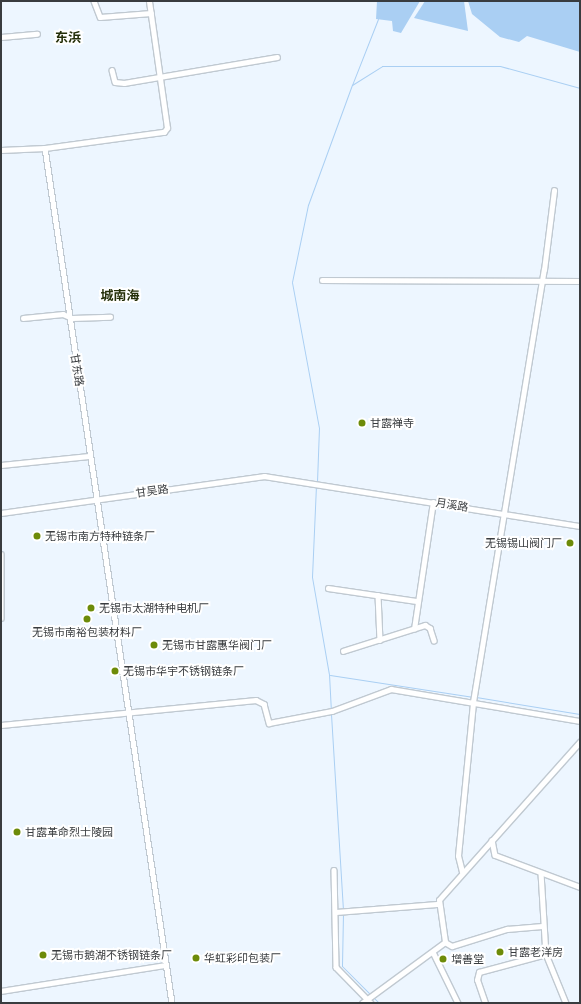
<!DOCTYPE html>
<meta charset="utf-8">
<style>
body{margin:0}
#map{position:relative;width:581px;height:1004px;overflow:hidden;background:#edf6ff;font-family:Quicksand,"Noto Sans SC",sans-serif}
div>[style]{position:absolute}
.water>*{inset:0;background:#aacff3}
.stream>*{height:1px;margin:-0.5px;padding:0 0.5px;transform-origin:0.5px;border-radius:0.5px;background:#aacff3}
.roads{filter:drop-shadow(1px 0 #c0c9d1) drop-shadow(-1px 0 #c0c9d1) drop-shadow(0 1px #c0c9d1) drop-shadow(0 -1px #c0c9d1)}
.minor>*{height:4.5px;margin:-2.25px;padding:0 2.25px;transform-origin:2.25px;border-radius:2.25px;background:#fff}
.dots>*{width:11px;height:11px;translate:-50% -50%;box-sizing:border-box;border:2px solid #fff;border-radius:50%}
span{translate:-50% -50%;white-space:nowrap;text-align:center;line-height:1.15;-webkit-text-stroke:4px #fff;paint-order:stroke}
.street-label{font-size:11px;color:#393c3f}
.poi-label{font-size:11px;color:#393c3f}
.left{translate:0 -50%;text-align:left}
.right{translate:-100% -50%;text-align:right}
.quarter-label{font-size:13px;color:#242f09;font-weight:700}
.frame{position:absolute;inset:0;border:2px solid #393c3f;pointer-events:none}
</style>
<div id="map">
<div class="water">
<i style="clip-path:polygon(377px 1px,420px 1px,401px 33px,393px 31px,392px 21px,376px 19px)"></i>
<i style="clip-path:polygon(425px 1px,464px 1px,468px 31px,414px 18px)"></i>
<i style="clip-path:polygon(468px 1px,580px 1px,580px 52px,527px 36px,519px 42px,500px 37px,472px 14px)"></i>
</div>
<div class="stream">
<i style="left:378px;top:19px;width:71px;rotate:111.5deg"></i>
<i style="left:352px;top:85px;width:36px;rotate:-32deg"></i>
<i style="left:382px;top:66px;width:118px"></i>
<i style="left:500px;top:66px;width:83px;rotate:15.4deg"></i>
<i style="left:317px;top:482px;width:54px;rotate:-87.9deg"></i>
<i style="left:319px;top:428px;width:148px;rotate:-100.5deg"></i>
<i style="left:292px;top:282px;width:79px;rotate:-78.3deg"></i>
<i style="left:308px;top:205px;width:128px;rotate:-69.9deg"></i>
<i style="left:316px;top:485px;width:92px;rotate:92.5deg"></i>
<i style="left:312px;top:577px;width:98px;rotate:80.1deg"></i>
<i style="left:329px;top:674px;width:35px;rotate:87deg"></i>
<i style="left:330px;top:675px;width:145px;rotate:8.7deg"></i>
<i style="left:476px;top:697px;width:105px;rotate:9.3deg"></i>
<i style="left:331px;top:714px;width:196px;rotate:86.5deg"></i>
<i style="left:343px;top:913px;width:53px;rotate:91.1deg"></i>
<i style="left:342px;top:966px;width:40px;rotate:45deg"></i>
<i style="left:374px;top:998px;width:7px;rotate:45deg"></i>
</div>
<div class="roads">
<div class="minor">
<i style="left:94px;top:1px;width:17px;rotate:69deg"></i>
<i style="left:100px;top:17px;width:51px;rotate:-4.5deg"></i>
<i style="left:1px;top:37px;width:36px;rotate:-5deg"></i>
<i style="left:112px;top:70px;width:12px;rotate:76deg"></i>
<i style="left:115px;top:82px;width:9px;rotate:6deg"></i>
<i style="left:124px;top:83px;width:155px;rotate:-9.6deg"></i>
<i style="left:45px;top:148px;width:864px;rotate:81.55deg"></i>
<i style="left:1px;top:150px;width:44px;rotate:-2.6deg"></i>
<i style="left:45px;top:148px;width:120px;rotate:-7.7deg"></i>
<i style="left:164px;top:132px;width:5px;rotate:-53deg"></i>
<i style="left:167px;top:128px;width:128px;rotate:-98.1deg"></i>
<i style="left:322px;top:280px;width:258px;rotate:0.2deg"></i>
<i style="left:23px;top:318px;width:40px;rotate:-5.7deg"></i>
<i style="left:63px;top:314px;width:10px;rotate:24deg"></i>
<i style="left:72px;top:318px;width:38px;rotate:-2deg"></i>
<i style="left:1px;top:465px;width:88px;rotate:-5.8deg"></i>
<i style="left:1px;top:513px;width:266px;rotate:-8deg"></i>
<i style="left:264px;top:476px;width:320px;rotate:9deg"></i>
<i style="left:1px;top:554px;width:64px;rotate:90deg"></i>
<i style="left:328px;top:588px;width:89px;rotate:8.4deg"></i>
<i style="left:378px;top:595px;width:45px;rotate:87.5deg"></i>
<i style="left:414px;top:629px;width:128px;rotate:-81.5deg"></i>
<i style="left:343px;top:651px;width:86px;rotate:-17.6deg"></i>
<i style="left:425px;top:625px;width:6px;rotate:31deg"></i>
<i style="left:430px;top:628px;width:13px;rotate:72deg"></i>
<i style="left:1px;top:725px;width:256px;rotate:-5.6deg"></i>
<i style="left:256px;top:700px;width:9px;rotate:27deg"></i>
<i style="left:264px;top:704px;width:20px;rotate:75deg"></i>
<i style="left:269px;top:723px;width:64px;rotate:-10.8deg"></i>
<i style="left:332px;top:711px;width:63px;rotate:-20.4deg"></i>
<i style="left:391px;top:689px;width:192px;rotate:9.6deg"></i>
<i style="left:492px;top:840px;width:15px;rotate:79deg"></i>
<i style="left:495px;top:855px;width:91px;rotate:20.6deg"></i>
<i style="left:334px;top:870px;width:97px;rotate:88.8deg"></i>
<i style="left:336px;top:967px;width:50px;rotate:45.8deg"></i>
<i style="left:462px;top:872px;width:16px;rotate:-104deg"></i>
<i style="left:458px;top:856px;width:155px;rotate:-84.4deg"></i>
<i style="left:473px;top:702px;width:438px;rotate:-80.7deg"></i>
<i style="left:544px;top:270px;width:80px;rotate:-82.8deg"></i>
<i style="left:541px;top:873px;width:81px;rotate:86.5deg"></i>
<i style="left:546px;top:954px;width:53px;rotate:67.8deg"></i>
<i style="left:336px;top:912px;width:101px;rotate:-4.5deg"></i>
<i style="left:445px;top:942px;width:8px;rotate:30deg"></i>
<i style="left:452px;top:946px;width:58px;rotate:-17.2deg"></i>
<i style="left:507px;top:929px;width:35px;rotate:-5deg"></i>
<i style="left:433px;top:952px;width:57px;rotate:63.9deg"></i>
<i style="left:1px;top:991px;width:166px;rotate:-9deg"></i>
<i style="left:362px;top:1003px;width:103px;rotate:-36.3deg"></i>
<i style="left:445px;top:942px;width:42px;rotate:-98.1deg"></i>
<i style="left:439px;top:900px;width:212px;rotate:-48.3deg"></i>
<i style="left:485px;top:1003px;width:24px;rotate:-109deg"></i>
<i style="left:477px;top:980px;width:8px;rotate:-76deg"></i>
<i style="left:479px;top:972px;width:69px;rotate:-15deg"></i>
</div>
</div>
<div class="dots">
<i style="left:362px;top:423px;background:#6d8b09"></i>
<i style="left:37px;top:536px;background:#6d8b09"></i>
<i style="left:570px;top:543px;background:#6d8b09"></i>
<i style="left:91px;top:608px;background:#6d8b09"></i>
<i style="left:87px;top:619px;background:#6d8b09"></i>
<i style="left:154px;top:645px;background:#6d8b09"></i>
<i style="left:115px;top:671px;background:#6d8b09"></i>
<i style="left:17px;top:832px;background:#6d8b09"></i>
<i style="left:500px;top:952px;background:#6d8b09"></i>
<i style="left:43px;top:955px;background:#6d8b09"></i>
<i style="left:196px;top:958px;background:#6d8b09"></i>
<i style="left:443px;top:959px;background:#6d8b09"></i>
</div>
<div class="street-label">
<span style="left:77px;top:370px;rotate:81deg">甘东路</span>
<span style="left:152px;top:491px;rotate:-8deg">甘吴路</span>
<span style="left:452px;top:505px;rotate:9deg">月溪路</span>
</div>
<div class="poi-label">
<span class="left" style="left:370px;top:423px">甘露禅寺</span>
<span class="left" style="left:45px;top:536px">无锡市南方特种链条厂</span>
<span class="right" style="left:562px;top:543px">无锡锡山阀门厂</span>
<span class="left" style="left:99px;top:608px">无锡市太湖特种电机厂</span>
<span style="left:87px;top:632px">无锡市南裕包装材料厂</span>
<span class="left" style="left:162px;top:645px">无锡市甘露惠华阀门厂</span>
<span class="left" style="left:123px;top:671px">无锡市华宇不锈钢链条厂</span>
<span class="left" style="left:25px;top:832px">甘露革命烈士陵园</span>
<span class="left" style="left:508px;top:952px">甘露老洋房</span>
<span class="left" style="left:51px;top:955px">无锡市鹅湖不锈钢链条厂</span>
<span class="left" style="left:204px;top:958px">华虹彩印包装厂</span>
<span class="left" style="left:451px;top:959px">增善堂</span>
</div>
<div class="quarter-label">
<span style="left:68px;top:37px">东浜</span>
<span style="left:120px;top:295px">城南海</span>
</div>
<div class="frame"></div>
</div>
